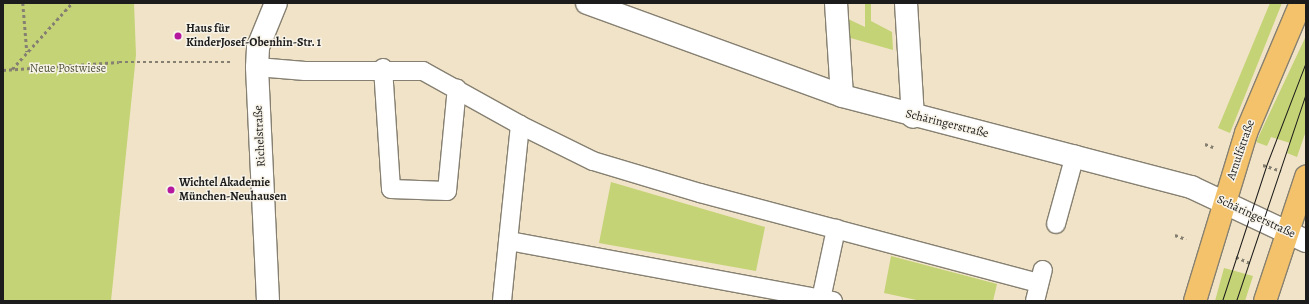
<!DOCTYPE html>
<meta charset="utf-8">
<style>
body{margin:0}
#map{position:relative;width:1309px;height:304px;overflow:hidden;background:#f1e3c7;font-family:Alegreya,serif}
div>[style]{position:absolute}
.green>*{inset:0;background:#c4d375}
.path>*{height:2.5px;margin-top:-1.25px;transform-origin:0;background:repeating-linear-gradient(90deg,#868072 0 3px,transparent 0 6px)}
.roads{filter:drop-shadow(1px 0 #868072) drop-shadow(-1px 0 #868072) drop-shadow(0 1px #868072) drop-shadow(0 -1px #868072)}
.lane>*{height:18px;margin:-9px;padding:0 9px;transform-origin:9px;border-radius:9px;background:#fff}
.street>*{height:22px;margin:-11px;padding:0 11px;transform-origin:11px;border-radius:11px;background:#fff}
.primary>*{height:22px;margin:-11px;padding:0 11px;transform-origin:11px;border-radius:11px;background:#f3c26a}
.tram>*{height:1px;margin:-0.5px;padding:0 0.5px;transform-origin:0.5px;border-radius:0.5px;background:#1c1c1c}
.dots>*{width:11px;height:11px;translate:-50% -50%;box-sizing:border-box;border:2px solid #f7f3e8;border-radius:50%}
span{translate:-50% -50%;white-space:nowrap;text-align:center;line-height:1.15;-webkit-text-stroke:3px #f7f3e8;paint-order:stroke}
.poi-label{font-size:12px;color:#1c1c1c;font-weight:700}
.left{translate:0 -50%;text-align:left}
.park-label{font-size:12px;color:#4e5337}
.street-label{font-size:12px;color:#1c1c1c}
.frame{position:absolute;inset:0;border:4px solid #1c1c1c;pointer-events:none}
</style>
<div id="map">
<div class="green">
<i style="clip-path:polygon(3px 3px,134px 3px,136px 55px,111px 301px,3px 301px)"></i>
<i style="clip-path:polygon(865px 3px,871px 3px,871px 21px,892px 32px,893px 50px,847px 37px,846px 18px,865px 27px)"></i>
<i style="clip-path:polygon(1270px 3px,1282px 3px,1230px 133px,1218px 128px)"></i>
<i style="clip-path:polygon(1306px 36px,1306px 131px,1297px 157px,1287px 153px,1290px 143px,1271px 137px,1267px 146px,1256px 142px)"></i>
<i style="clip-path:polygon(611px 182px,765px 227px,756px 271px,599px 243px)"></i>
<i style="clip-path:polygon(891px 256px,997px 284px,993px 301px,921px 301px,884px 293px)"></i>
<i style="clip-path:polygon(1224px 268px,1253px 276px,1245px 301px,1215px 301px)"></i>
</div>
<div class="path">
<i style="left:23px;top:3px;width:49px;rotate:85.3deg"></i>
<i style="left:12px;top:69px;width:89px;rotate:-47.7deg"></i>
<i style="left:3px;top:70px;width:116px;rotate:-3.9deg"></i>
<i style="left:119px;top:62px;width:112px"></i>
<i style="left:1205px;top:144px;width:9px;rotate:21deg"></i>
<i style="left:1263px;top:165px;width:19px;rotate:18deg"></i>
<i style="left:1175px;top:235px;width:12px;rotate:20deg"></i>
<i style="left:1236px;top:257px;width:15px;rotate:23deg"></i>
</div>
<div class="roads">
<div class="lane">
<i style="left:257px;top:67px;width:48px;rotate:4.8deg"></i>
<i style="left:305px;top:71px;width:118px"></i>
<i style="left:423px;top:71px;width:111px;rotate:29.1deg"></i>
<i style="left:383px;top:68px;width:121px;rotate:86.2deg"></i>
<i style="left:391px;top:189px;width:56px;rotate:2deg"></i>
<i style="left:447px;top:191px;width:103px;rotate:-84.5deg"></i>
<i style="left:1056px;top:224px;width:72px;rotate:-74.6deg"></i>
<i style="left:821px;top:299px;width:72px;rotate:-77.9deg"></i>
<i style="left:502px;top:301px;width:60px;rotate:-84.3deg"></i>
<i style="left:833px;top:301px;width:330px;rotate:-169.5deg"></i>
<i style="left:508px;top:241px;width:117px;rotate:-84.1deg"></i>
<i style="left:520px;top:125px;width:81px;rotate:26.3deg"></i>
<i style="left:593px;top:161px;width:112px;rotate:16.7deg"></i>
<i style="left:700px;top:193px;width:351px;rotate:14.9deg"></i>
<i style="left:1035px;top:301px;width:32px;rotate:-76deg"></i>
</div>
<div class="street">
<i style="left:587px;top:3px;width:271px;rotate:20deg"></i>
<i style="left:842px;top:96px;width:361px;rotate:14.6deg"></i>
<i style="left:1191px;top:187px;width:127px;rotate:25.2deg"></i>
<i style="left:836px;top:3px;width:93px;rotate:86.3deg"></i>
<i style="left:906px;top:3px;width:114px;rotate:86.5deg"></i>
<i style="left:268px;top:301px;width:234px;rotate:-92.7deg"></i>
<i style="left:257px;top:67px;width:20px;rotate:-87deg"></i>
<i style="left:258px;top:47px;width:48px;rotate:-67.8deg"></i>
</div>
<div class="primary">
<i style="left:1195px;top:301px;width:176px;rotate:-73.1deg"></i>
<i style="left:1246px;top:133px;width:141px;rotate:-67.1deg"></i>
<i style="left:1265px;top:301px;width:131px;rotate:-71.7deg"></i>
</div>
</div>
<div class="tram">
<i style="left:1222px;top:301px;width:142px;rotate:-71.9deg"></i>
<i style="left:1266px;top:166px;width:111px;rotate:-69deg"></i>
<i style="left:1236px;top:301px;width:219px;rotate:-71.4deg"></i>
</div>
<div class="dots">
<i style="left:178px;top:36px;background:#b5179e"></i>
<i style="left:171px;top:190px;background:#b5179e"></i>
</div>
<div class="poi-label">
<span class="left" style="left:186px;top:36px">Haus für<br>KinderJosef-Obenhin-Str. 1</span>
<span class="left" style="left:179px;top:190px">Wichtel Akademie<br>München-Neuhausen</span>
</div>
<div class="park-label">
<span style="left:68px;top:69px">Neue Postwiese</span>
</div>
<div class="street-label">
<span style="left:947px;top:124px;rotate:14deg">Schäringerstraße</span>
<span style="left:260px;top:136px;rotate:-93deg">Richelstraße</span>
<span style="left:1241px;top:150px;rotate:-71deg">Arnulfstraße</span>
<span style="left:1256px;top:217px;rotate:25deg">Schäringerstraße</span>
</div>
<div class="frame"></div>
</div>
